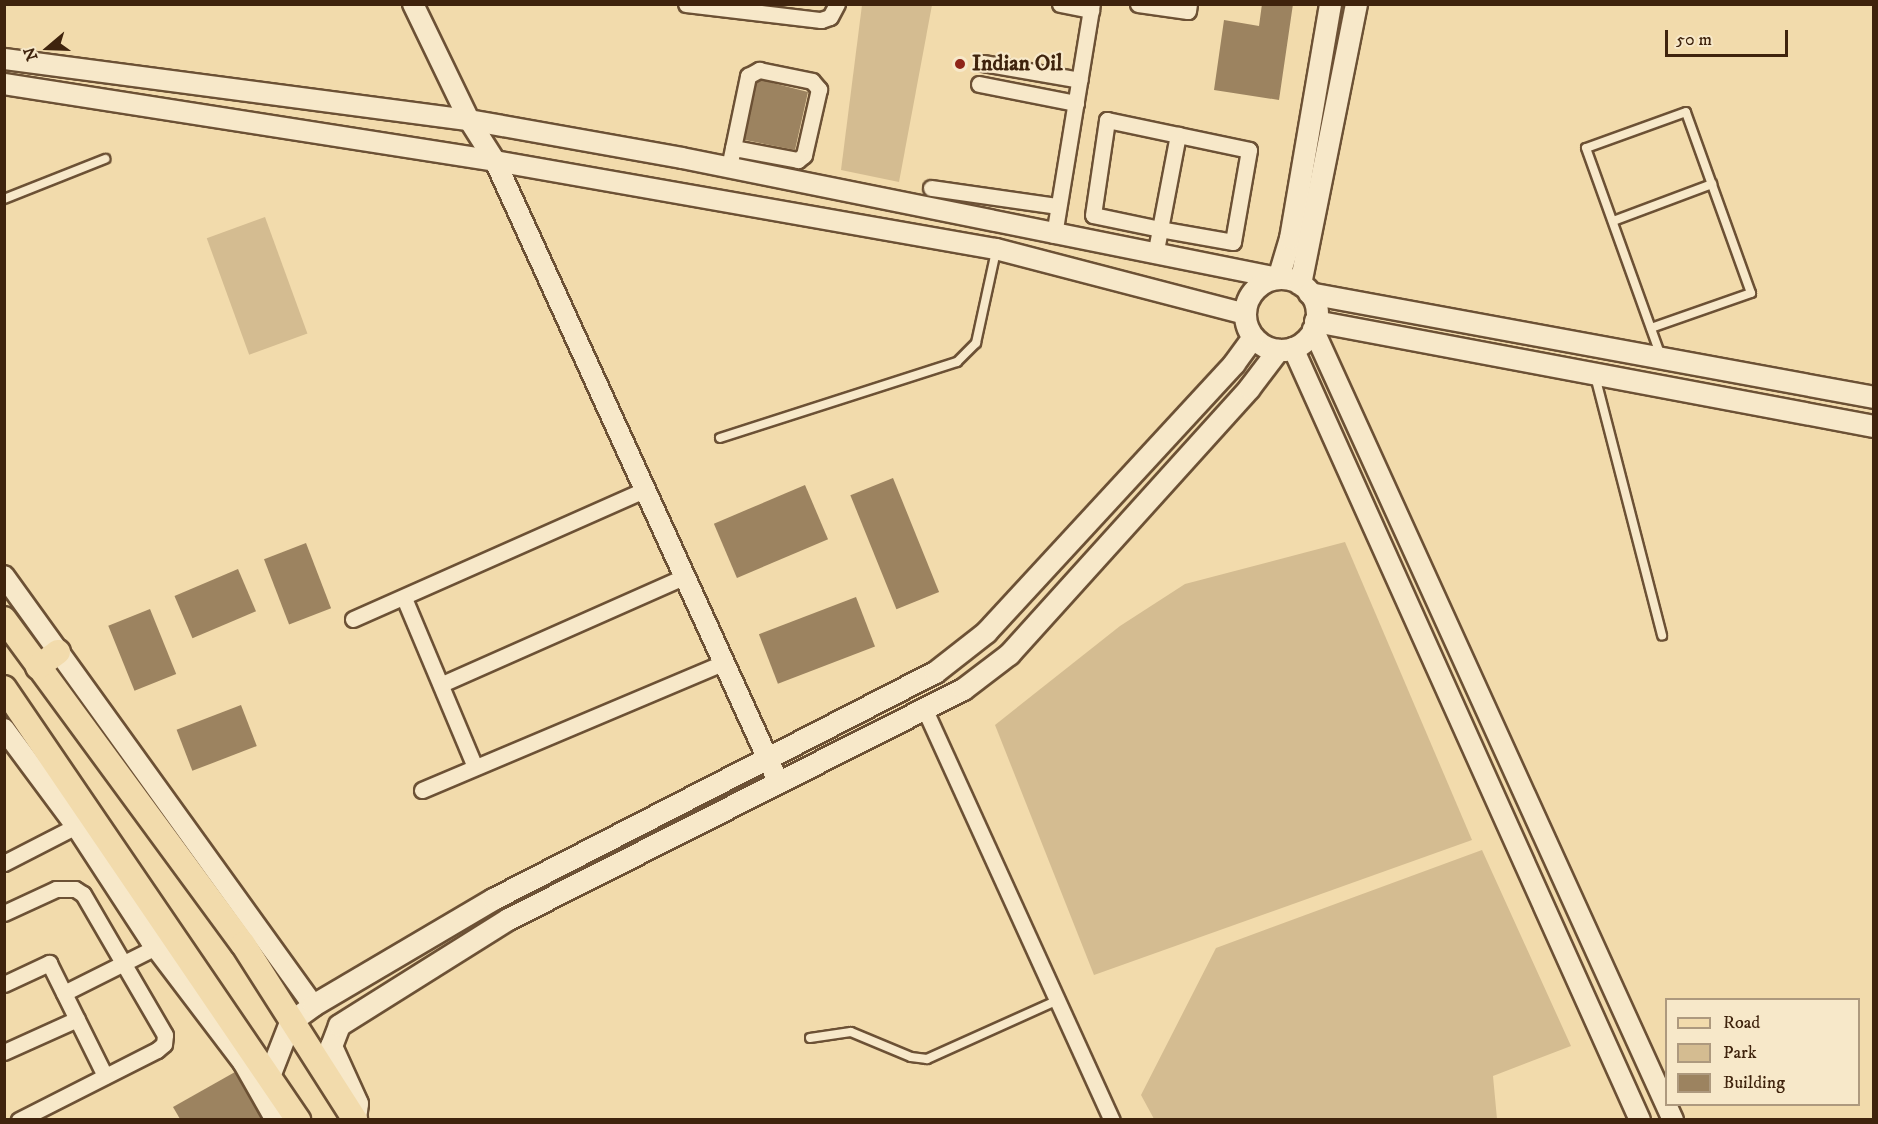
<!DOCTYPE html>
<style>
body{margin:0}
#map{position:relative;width:1878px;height:1124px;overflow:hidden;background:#f2dbac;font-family:"IM FELL DW Pica",serif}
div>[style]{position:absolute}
.green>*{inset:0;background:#d4bc91;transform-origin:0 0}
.building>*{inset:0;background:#9c8360;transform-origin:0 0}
.roads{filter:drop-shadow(2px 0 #6c5135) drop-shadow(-2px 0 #6c5135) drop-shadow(0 2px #6c5135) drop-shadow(0 -2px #6c5135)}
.service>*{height:8px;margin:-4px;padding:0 4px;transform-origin:4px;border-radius:4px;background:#f7e8c9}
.minor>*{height:15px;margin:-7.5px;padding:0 7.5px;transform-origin:7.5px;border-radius:7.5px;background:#f7e8c9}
.tertiary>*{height:20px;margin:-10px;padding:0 10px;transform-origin:10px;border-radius:10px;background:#f7e8c9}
.secondary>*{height:21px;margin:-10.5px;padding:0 10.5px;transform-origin:10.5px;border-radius:10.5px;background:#f7e8c9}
.secondary>.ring{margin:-10.5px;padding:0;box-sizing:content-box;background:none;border:21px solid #f7e8c9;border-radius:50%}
.primary>*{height:24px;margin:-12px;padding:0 12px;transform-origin:12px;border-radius:12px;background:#f2dbac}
.dots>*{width:16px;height:16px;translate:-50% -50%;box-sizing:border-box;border:3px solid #f7e8c9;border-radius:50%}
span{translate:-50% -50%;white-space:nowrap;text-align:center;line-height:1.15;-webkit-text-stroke:4.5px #f7e8c9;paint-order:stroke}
.poi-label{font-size:22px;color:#3f230d;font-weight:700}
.left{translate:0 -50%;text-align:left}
.frame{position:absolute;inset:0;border:6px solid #3f230d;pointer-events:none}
.legend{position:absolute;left:1665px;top:998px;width:195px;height:108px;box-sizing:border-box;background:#f7e8c9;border:2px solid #ad997e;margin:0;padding:8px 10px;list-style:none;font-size:18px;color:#3f230d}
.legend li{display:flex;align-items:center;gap:12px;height:30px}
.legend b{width:30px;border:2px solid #ad997e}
.north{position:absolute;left:18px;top:18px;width:60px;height:60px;-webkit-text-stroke:4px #f7e8c9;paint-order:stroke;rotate:251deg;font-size:16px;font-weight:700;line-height:24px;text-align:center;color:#3f230d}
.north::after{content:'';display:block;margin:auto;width:21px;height:27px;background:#3f230d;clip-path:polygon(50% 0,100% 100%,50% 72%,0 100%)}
.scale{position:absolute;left:1665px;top:30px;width:123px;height:27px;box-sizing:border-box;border:3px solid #3f230d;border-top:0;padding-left:8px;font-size:18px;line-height:21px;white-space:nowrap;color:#3f230d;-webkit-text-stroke:4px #f7e8c9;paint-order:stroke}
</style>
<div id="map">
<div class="green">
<i style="clip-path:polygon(862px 5px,932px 5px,899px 182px,841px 170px)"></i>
<i style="left:265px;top:217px;width:124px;height:62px;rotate:70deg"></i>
<i style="clip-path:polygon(1345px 542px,1472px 840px,1094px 975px,995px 725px,1120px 626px,1185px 584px)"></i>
<i style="clip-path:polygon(1482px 850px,1571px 1046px,1493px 1076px,1497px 1119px,1154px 1119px,1141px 1095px,1216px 948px)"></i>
</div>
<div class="building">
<i style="clip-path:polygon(1262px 4px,1293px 4px,1279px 100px,1214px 90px,1224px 20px,1259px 26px)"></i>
<i style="clip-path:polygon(761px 80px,808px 92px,795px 150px,745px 140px,757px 82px)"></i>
<i style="left:893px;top:478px;width:123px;height:46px;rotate:68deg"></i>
<i style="left:805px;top:485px;width:59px;height:99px;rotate:67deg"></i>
<i style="left:306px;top:543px;width:70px;height:45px;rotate:69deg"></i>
<i style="left:238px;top:569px;width:46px;height:69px;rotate:67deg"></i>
<i style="left:856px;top:597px;width:53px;height:104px;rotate:69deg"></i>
<i style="left:150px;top:609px;width:70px;height:45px;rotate:68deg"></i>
<i style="left:241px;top:705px;width:44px;height:69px;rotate:69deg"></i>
<i style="clip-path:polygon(235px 1072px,262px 1119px,180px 1119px,173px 1107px)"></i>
</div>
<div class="roads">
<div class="service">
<i style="left:4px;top:199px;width:109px;rotate:-21.6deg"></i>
<i style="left:1613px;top:221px;width:106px;rotate:-20.5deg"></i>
<i style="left:1651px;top:328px;width:106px;rotate:-19.3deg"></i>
<i style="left:1751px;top:293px;width:192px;rotate:-109.8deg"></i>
<i style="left:1686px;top:112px;width:106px;rotate:160.2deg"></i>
<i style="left:1586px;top:148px;width:219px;rotate:70.2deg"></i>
<i style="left:1595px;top:376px;width:268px;rotate:75.5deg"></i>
<i style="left:720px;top:438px;width:249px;rotate:-17.8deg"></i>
<i style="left:957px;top:362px;width:27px;rotate:-45deg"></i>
<i style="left:976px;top:343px;width:94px;rotate:-77.7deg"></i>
<i style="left:810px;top:1038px;width:41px;rotate:-8.3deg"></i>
<i style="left:851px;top:1032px;width:65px;rotate:22.6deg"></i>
<i style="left:911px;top:1057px;width:16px;rotate:7deg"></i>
<i style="left:927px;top:1059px;width:144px;rotate:-24.2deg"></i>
</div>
<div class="minor">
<i style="left:686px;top:4px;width:136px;rotate:6.8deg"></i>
<i style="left:821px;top:20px;width:9px;rotate:-18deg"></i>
<i style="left:830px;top:17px;width:15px;rotate:-62deg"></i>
<i style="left:1060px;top:4px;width:32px;rotate:11deg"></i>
<i style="left:1138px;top:4px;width:50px;rotate:8deg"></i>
<i style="left:1188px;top:11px;width:7px;rotate:-82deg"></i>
<i style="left:983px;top:63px;width:98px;rotate:9.9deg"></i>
<i style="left:979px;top:84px;width:99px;rotate:11.1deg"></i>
<i style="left:729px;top:167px;width:19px;rotate:-78deg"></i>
<i style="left:733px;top:148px;width:74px;rotate:-78.2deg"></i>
<i style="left:748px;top:76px;width:13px;rotate:-29deg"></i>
<i style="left:759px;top:70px;width:54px;rotate:11.7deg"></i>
<i style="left:812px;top:81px;width:11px;rotate:49deg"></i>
<i style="left:819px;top:89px;width:68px;rotate:102.8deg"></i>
<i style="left:804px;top:155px;width:8px;rotate:140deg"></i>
<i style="left:798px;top:160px;width:66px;rotate:-169.5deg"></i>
<i style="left:931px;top:188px;width:128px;rotate:8.1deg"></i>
<i style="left:1054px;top:235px;width:234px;rotate:-80.7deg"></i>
<i style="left:1155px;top:255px;width:26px;rotate:-79deg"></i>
<i style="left:1160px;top:229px;width:68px;rotate:-168.2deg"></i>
<i style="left:1093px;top:215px;width:96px;rotate:-81.6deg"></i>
<i style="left:1107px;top:120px;width:145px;rotate:11.9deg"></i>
<i style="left:1249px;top:150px;width:93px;rotate:99.9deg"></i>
<i style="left:1233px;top:242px;width:74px;rotate:-169.9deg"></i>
<i style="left:1160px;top:229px;width:96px;rotate:-79.2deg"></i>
<i style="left:404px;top:598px;width:183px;rotate:67.2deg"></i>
<i style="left:353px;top:619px;width:318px;rotate:-23.9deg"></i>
<i style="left:442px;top:684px;width:265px;rotate:-23.9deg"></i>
<i style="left:924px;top:708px;width:453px;rotate:65.5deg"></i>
<i style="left:422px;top:790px;width:326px;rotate:-22.9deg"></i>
<i style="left:4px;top:863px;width:81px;rotate:-27.2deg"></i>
<i style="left:4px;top:913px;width:57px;rotate:-24.8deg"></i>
<i style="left:56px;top:889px;width:19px"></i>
<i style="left:75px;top:889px;width:9px;rotate:32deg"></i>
<i style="left:83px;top:894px;width:163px;rotate:59.8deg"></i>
<i style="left:165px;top:1035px;width:9px;rotate:96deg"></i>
<i style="left:164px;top:1044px;width:9px;rotate:139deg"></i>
<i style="left:157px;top:1050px;width:155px;rotate:153.1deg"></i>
<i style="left:4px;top:984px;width:50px;rotate:-25deg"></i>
<i style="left:49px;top:963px;width:126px;rotate:63.6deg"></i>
<i style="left:64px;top:993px;width:103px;rotate:-26.6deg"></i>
<i style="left:4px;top:1052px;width:80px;rotate:-24.3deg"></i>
</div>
<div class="tertiary">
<i style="left:413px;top:4px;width:129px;rotate:64.2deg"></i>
<i style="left:469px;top:120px;width:49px;rotate:57.6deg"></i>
<i style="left:495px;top:161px;width:682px;rotate:65.47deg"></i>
<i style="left:4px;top:59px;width:469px;rotate:7.5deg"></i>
<i style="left:469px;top:120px;width:216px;rotate:10.1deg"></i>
<i style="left:682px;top:158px;width:608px;rotate:11.38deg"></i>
<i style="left:4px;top:84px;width:497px;rotate:8.9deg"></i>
<i style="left:495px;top:161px;width:509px;rotate:9.96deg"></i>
<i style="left:996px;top:249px;width:257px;rotate:14.6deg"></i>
<i style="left:1313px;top:329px;width:869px;rotate:65.53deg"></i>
<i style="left:1293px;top:348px;width:846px;rotate:65.8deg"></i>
<i style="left:4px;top:576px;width:529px;rotate:54.24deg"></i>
<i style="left:4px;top:729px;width:121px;rotate:53.4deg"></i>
<i style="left:76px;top:826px;width:137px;rotate:56.9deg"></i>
<i style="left:151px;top:941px;width:152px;rotate:52.8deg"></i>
<i style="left:243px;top:1062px;width:67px;rotate:60.4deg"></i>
</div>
<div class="secondary">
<i style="left:1278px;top:278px;width:42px;rotate:-73.3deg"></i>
<i style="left:1290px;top:238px;width:237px;rotate:-80.3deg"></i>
<i class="ring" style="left:1245px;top:278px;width:51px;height:51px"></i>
<i style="left:1300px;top:284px;width:286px;rotate:-78.7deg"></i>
<i style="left:1309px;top:293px;width:574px;rotate:10.43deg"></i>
<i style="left:1315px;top:321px;width:569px;rotate:10.64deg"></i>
<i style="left:269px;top:1076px;width:58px;rotate:-68.7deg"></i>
<i style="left:290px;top:1022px;width:29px;rotate:-36deg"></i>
<i style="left:313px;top:1005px;width:209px;rotate:-30.5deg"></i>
<i style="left:493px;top:899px;width:497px;rotate:-27.2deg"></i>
<i style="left:935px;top:672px;width:65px;rotate:-38.1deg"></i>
<i style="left:986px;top:632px;width:366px;rotate:-47.3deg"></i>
<i style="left:1234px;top:363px;width:32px;rotate:-54deg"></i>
<i style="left:355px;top:1119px;width:16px;rotate:-83deg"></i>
<i style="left:357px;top:1103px;width:63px;rotate:-114.5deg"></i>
<i style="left:331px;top:1046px;width:22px;rotate:-69deg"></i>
<i style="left:339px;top:1025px;width:199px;rotate:-32.1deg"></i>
<i style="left:508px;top:919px;width:510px;rotate:-26.82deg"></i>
<i style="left:963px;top:689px;width:58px;rotate:-37.3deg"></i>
<i style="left:1009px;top:654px;width:358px;rotate:-47.9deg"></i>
<i style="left:1249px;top:388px;width:48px;rotate:-52.7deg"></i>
</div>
<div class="primary">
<i style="left:4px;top:619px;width:403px;rotate:53.7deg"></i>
<i style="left:243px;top:944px;width:209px;rotate:57.5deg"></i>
<i style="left:38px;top:667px;width:25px;rotate:-37deg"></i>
<i style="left:4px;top:688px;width:523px;rotate:55.76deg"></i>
</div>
</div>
<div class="dots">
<i style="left:960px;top:64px;background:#8f2418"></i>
</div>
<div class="poi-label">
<span class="left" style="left:972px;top:64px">Indian Oil</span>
</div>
<div class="frame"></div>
<ul class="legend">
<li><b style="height:8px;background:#f2dbac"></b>Road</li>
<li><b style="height:16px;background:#d4bc91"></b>Park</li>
<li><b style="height:16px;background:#9c8360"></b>Building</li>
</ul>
<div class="north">N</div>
<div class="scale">50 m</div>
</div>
